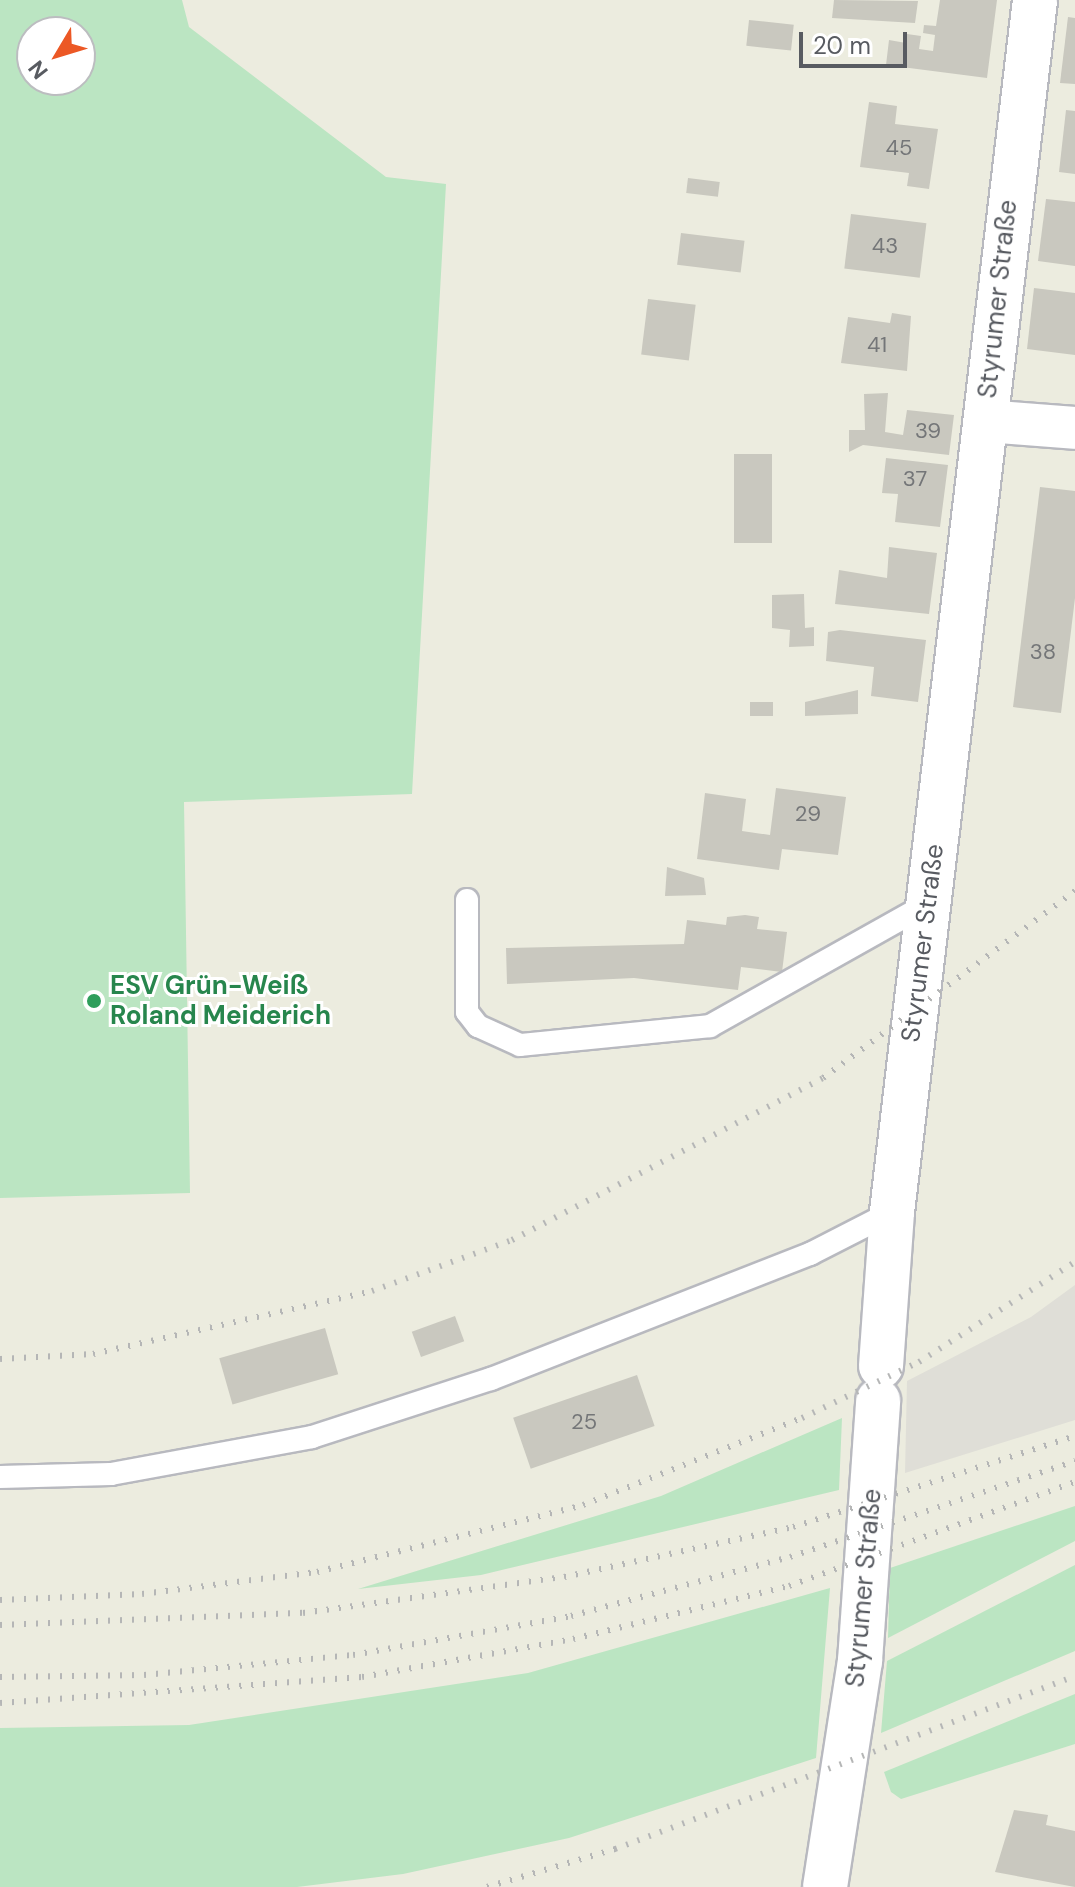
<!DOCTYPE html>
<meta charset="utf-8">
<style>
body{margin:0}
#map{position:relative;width:1075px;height:1887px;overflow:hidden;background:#ececdf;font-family:"DM Sans",sans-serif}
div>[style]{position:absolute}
.industrial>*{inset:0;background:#dfded7}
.green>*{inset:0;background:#bbe5c2}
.building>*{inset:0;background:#c9c8bf;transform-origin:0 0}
.roads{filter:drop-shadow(2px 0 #b8b9bf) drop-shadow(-2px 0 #b8b9bf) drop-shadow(0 2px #b8b9bf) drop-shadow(0 -2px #b8b9bf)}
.service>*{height:22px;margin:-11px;padding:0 11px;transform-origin:11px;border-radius:11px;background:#fff}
.minor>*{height:42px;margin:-21px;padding:0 21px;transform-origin:21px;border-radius:21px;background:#fff}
.tertiary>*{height:44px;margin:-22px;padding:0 22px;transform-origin:22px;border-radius:22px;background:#fff}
.rail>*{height:6px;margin-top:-3px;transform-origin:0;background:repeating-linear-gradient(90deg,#b5b6b6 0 2px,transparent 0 12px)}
.dots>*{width:22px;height:22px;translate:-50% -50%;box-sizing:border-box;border:4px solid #fff;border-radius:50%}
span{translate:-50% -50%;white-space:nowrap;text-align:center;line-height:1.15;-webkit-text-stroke:6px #fff;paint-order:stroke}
.number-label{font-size:22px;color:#747678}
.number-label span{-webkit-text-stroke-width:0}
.street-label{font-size:26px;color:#585b61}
.leisure-label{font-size:26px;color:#27864d;font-weight:700}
.left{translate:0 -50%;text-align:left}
.north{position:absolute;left:16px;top:16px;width:80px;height:80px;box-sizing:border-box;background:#fff;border:2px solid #bcbdc0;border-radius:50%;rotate:232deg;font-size:22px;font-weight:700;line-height:32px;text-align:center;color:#585b61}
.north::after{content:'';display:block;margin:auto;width:28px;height:36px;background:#ec5825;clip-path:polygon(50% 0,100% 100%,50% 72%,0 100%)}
.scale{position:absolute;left:799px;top:32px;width:108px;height:36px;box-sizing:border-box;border:4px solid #585b61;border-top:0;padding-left:10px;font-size:24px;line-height:28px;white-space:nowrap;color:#585b61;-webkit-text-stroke:6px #fff;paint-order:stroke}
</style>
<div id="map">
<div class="industrial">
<i style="clip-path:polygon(1075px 1285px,1075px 1420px,905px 1473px,907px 1381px,1031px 1317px)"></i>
</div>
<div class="green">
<i style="clip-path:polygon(evenodd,0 0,182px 0,189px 27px,386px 177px,446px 184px,412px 794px,184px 802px,190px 1193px,0 1198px,0 0,32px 32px,80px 32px,80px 80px,32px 80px,32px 32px)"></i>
<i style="clip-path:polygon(842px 1418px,839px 1490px,481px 1575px,358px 1589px,661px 1496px)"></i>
<i style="clip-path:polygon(1075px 1506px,1075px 1541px,888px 1638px,890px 1568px)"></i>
<i style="clip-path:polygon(1075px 1565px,1075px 1651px,881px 1733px,887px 1661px)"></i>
<i style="clip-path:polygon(830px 1588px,816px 1758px,569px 1838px,403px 1874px,297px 1887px,0 1887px,0 1728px,189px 1725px,528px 1673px)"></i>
<i style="clip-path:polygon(1075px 1694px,1075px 1744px,901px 1799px,891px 1792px,884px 1772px)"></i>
</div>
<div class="building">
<i style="clip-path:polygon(834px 0,918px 1px,915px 23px,832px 18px)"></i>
<i style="clip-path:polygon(940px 0,997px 0,987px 78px,886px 65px,889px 40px,906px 43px,907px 34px,921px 36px,919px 49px,933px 51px,935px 35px,923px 33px,924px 25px,936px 26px)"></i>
<i style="clip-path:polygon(1068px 17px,1075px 18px,1075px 84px,1060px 83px)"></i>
<i style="left:749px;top:20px;width:45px;height:26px;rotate:6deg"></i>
<i style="clip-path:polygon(869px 102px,897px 106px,895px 124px,938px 129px,929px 189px,907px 186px,909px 173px,860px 167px)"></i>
<i style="clip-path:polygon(1066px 110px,1075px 111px,1075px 174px,1059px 172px)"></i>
<i style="left:688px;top:178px;width:32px;height:15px;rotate:7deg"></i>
<i style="clip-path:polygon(1046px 199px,1075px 202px,1075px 266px,1038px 261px)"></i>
<i style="left:851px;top:214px;width:76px;height:55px;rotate:7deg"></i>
<i style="left:681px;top:233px;width:64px;height:32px;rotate:7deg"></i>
<i style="clip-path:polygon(1034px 288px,1075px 293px,1075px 355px,1027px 349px)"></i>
<i style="left:648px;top:299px;width:48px;height:56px;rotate:7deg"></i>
<i style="clip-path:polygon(892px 313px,911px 316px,907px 371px,841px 363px,848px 317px,890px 323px)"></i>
<i style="clip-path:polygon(888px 393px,885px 432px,903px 435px,907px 410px,954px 415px,949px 455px,863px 445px,849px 452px,849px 430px,865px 430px,864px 394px)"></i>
<i style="left:734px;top:454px;width:38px;height:89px"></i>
<i style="clip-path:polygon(886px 458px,948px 465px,940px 527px,895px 522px,898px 494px,882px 493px)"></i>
<i style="clip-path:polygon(1040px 487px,1075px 491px,1075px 598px,1061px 713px,1013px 707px)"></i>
<i style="clip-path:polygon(889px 547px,937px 553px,929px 614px,835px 604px,839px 570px,887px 578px)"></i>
<i style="clip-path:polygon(804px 594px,805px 628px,814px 627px,814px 646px,789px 647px,790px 630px,772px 628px,772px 595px)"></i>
<i style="clip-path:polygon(840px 630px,926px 640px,918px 702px,871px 696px,874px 667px,826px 661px,828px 632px)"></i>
<i style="clip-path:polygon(858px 690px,858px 714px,805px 716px,805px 702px)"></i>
<i style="left:773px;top:702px;width:14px;height:23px;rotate:90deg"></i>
<i style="clip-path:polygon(776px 788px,846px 797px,838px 855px,782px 849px,779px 870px,697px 859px,705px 793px,746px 799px,742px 831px,770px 835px)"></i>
<i style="clip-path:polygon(667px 867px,704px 878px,706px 895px,665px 896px)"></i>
<i style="clip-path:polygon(745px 915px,759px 917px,757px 929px,787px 932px,782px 972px,741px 967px,738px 990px,634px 978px,507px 984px,506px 948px,684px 944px,687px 920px,726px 925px,727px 917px)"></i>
<i style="left:455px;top:1316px;width:27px;height:46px;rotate:70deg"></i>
<i style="left:325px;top:1328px;width:48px;height:110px;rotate:74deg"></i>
<i style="left:637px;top:1375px;width:54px;height:131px;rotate:71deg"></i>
<i style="clip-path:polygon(1014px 1810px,1048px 1815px,1046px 1825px,1075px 1831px,1075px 1887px,995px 1872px)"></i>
</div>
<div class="roads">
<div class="service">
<i style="left:467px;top:900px;width:112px;rotate:90deg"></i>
<i style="left:467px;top:1012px;width:18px;rotate:52deg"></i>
<i style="left:478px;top:1026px;width:46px;rotate:24.3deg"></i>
<i style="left:520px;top:1045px;width:191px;rotate:-5.7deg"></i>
<i style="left:710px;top:1026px;width:249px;rotate:-29.3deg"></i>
<i style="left:0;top:1477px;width:111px;rotate:-1.5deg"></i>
<i style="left:111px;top:1474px;width:204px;rotate:-10.4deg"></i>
<i style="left:312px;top:1437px;width:188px;rotate:-18deg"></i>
<i style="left:491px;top:1379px;width:343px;rotate:-21.4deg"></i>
<i style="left:810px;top:1254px;width:92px;rotate:-27.1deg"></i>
</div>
<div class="minor">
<i style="left:985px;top:421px;width:90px;rotate:4.4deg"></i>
</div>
<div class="tertiary">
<i style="left:881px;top:1366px;width:154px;rotate:-85.9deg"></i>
<i style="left:892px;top:1212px;width:1220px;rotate:-83.27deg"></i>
<i style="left:825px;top:1887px;width:229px;rotate:-81.2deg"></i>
<i style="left:860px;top:1661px;width:261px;rotate:-86deg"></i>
</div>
</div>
<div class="rail">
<i style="left:0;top:1359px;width:93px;rotate:-3.1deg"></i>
<i style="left:93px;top:1354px;width:286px;rotate:-12.7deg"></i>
<i style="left:372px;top:1291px;width:149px;rotate:-20deg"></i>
<i style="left:512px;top:1240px;width:351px;rotate:-27.5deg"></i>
<i style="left:823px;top:1078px;width:314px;rotate:-36.6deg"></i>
<i style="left:0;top:1600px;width:142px;rotate:-2.4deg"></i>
<i style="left:142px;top:1594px;width:176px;rotate:-7.2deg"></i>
<i style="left:317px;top:1572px;width:274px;rotate:-14.1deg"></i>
<i style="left:583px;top:1505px;width:236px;rotate:-21.7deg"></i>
<i style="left:802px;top:1418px;width:130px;rotate:-25.6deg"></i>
<i style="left:919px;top:1362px;width:185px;rotate:-32.7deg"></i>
<i style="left:0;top:1625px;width:303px;rotate:-2.3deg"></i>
<i style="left:303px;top:1613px;width:263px;rotate:-7.9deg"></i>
<i style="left:564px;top:1577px;width:234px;rotate:-12.3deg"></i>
<i style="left:793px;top:1527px;width:296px;rotate:-17.9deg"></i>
<i style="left:0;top:1677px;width:144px;rotate:-0.8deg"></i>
<i style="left:144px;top:1675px;width:210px;rotate:-5.5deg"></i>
<i style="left:353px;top:1655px;width:221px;rotate:-10.1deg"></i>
<i style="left:571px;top:1616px;width:227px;rotate:-15.1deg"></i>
<i style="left:790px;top:1557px;width:301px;rotate:-18.6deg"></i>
<i style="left:0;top:1703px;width:363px;rotate:-4.1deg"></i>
<i style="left:362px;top:1677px;width:214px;rotate:-10.2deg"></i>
<i style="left:573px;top:1639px;width:222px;rotate:-13.8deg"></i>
<i style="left:789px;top:1586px;width:304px;rotate:-20deg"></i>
<i style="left:487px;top:1887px;width:134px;rotate:-16.5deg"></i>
<i style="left:615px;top:1849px;width:491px;rotate:-20.6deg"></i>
</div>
<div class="dots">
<i style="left:94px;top:1001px;background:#2e9e5b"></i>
</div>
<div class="number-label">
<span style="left:899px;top:148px">45</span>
<span style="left:885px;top:246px">43</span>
<span style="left:877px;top:345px">41</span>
<span style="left:928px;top:431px">39</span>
<span style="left:915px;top:479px">37</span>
<span style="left:1043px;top:652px">38</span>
<span style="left:808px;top:814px">29</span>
<span style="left:584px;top:1422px">25</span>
</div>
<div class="street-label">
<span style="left:998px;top:299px;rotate:-84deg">Styrumer Straße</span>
<span style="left:923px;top:943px;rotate:-83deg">Styrumer Straße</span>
<span style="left:864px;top:1588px;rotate:-85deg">Styrumer Straße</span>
</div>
<div class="leisure-label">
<span class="left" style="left:110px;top:1001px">ESV Grün-Weiß<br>Roland Meiderich</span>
</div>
<div class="north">N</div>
<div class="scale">20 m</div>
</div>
